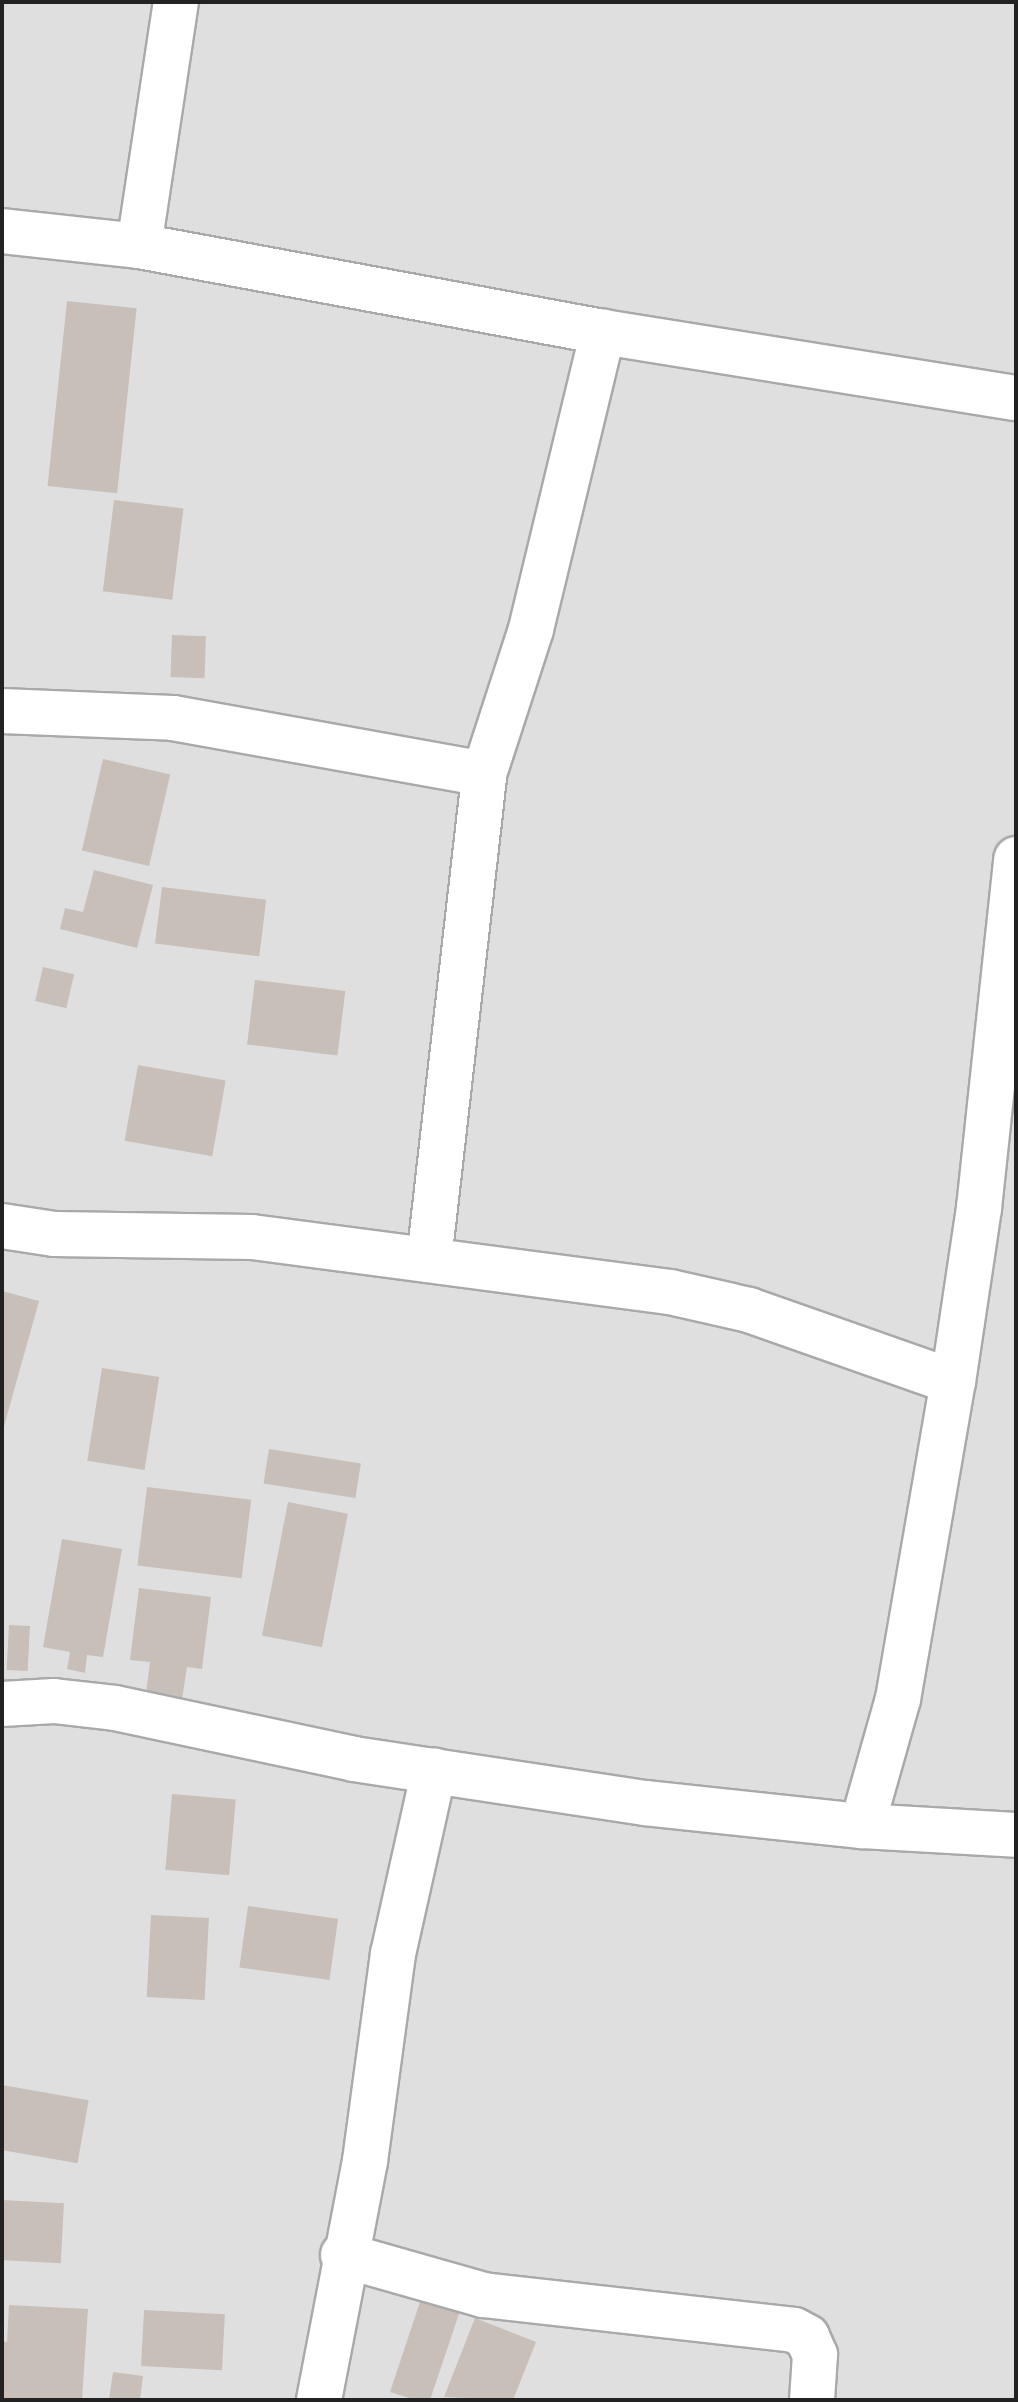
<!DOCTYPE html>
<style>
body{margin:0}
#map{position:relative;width:1018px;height:2402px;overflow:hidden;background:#f2efe9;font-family:"DM Sans",sans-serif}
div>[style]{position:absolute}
.residential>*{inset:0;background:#e0dfdf;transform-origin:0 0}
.building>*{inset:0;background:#c7bfb8;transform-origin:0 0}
.roads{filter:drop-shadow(2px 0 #a9a9a9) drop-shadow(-2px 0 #a9a9a9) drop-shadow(0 2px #a9a9a9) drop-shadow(0 -2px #a9a9a9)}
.minor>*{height:44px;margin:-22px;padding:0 22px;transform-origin:22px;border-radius:22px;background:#fff}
span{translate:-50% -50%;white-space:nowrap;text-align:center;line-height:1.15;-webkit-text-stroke:7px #fff;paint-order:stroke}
.frame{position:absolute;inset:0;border:4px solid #222;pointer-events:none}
</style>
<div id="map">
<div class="residential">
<i style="left:2px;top:2px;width:1014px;height:2398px"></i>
</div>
<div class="building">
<i style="left:67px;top:301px;width:70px;height:186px;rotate:6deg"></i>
<i style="left:114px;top:500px;width:70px;height:92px;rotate:7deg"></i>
<i style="left:172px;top:635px;width:34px;height:42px;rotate:2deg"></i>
<i style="left:103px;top:759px;width:69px;height:94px;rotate:13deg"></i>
<i style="clip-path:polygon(94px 870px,153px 885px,137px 948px,60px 929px,65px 908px,83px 912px)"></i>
<i style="left:162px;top:887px;width:105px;height:57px;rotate:7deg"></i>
<i style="left:43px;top:967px;width:32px;height:35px;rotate:13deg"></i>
<i style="left:255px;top:980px;width:91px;height:65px;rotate:7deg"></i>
<i style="left:138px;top:1065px;width:89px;height:77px;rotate:10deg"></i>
<i style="clip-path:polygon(2px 1291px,39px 1301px,3px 1430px,2px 1430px)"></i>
<i style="left:102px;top:1368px;width:58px;height:94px;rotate:9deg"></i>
<i style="left:269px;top:1449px;width:93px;height:35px;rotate:9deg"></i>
<i style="left:147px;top:1487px;width:105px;height:79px;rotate:7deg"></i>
<i style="left:288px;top:1502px;width:61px;height:136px;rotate:11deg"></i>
<i style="clip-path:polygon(62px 1539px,122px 1549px,103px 1657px,87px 1655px,85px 1673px,67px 1669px,70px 1652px,43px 1647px)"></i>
<i style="clip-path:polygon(139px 1588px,211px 1597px,202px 1669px,187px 1667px,182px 1699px,146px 1694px,150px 1662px,130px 1660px)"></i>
<i style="left:9px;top:1625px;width:21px;height:45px;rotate:3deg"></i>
<i style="left:172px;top:1794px;width:64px;height:76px;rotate:5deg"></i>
<i style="left:248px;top:1906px;width:91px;height:62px;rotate:8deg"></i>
<i style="left:151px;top:1915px;width:58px;height:82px;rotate:3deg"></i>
<i style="left:2px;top:2085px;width:88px;height:64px;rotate:10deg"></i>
<i style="left:2px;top:2200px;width:62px;height:60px;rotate:3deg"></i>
<i style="clip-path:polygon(425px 2287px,464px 2299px,430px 2400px,416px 2400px,390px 2392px)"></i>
<i style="clip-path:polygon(9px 2305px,88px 2309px,82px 2400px,3px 2400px,2px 2341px,7px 2342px)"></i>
<i style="left:144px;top:2310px;width:81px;height:56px;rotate:3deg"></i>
<i style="clip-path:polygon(475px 2318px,536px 2342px,513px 2400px,444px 2397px)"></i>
<i style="clip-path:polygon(113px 2372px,143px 2376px,140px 2400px,109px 2400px)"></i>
</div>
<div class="roads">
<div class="minor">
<i style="left:2px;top:231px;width:138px;rotate:6.2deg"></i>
<i style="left:139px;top:246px;width:472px;rotate:10.5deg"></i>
<i style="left:603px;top:332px;width:418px;rotate:9.1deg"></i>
<i style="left:139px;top:246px;width:247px;rotate:-81.4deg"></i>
<i style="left:2px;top:711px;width:171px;rotate:2.3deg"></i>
<i style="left:173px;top:718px;width:316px;rotate:10.2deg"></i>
<i style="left:2px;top:1226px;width:53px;rotate:8.7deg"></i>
<i style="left:54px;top:1234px;width:198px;rotate:0.9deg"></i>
<i style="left:252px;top:1237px;width:422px;rotate:7.5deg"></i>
<i style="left:670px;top:1292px;width:81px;rotate:12.8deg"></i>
<i style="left:749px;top:1310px;width:216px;rotate:19.4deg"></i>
<i style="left:429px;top:1260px;width:489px;rotate:-83.5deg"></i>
<i style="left:484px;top:774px;width:152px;rotate:-72deg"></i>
<i style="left:531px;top:629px;width:306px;rotate:-76.4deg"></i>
<i style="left:2px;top:1704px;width:52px;rotate:-3.3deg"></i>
<i style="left:54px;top:1701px;width:61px;rotate:6.5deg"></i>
<i style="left:115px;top:1708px;width:244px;rotate:12deg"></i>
<i style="left:354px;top:1759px;width:294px;rotate:8.6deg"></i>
<i style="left:645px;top:1803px;width:218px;rotate:6.1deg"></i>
<i style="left:862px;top:1826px;width:154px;rotate:3.3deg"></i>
<i style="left:862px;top:1826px;width:132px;rotate:-74.2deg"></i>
<i style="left:898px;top:1699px;width:322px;rotate:-80.2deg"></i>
<i style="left:953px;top:1382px;width:176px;rotate:-81.5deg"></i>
<i style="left:979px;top:1208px;width:351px;rotate:-83.9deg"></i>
<i style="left:343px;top:2255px;width:146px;rotate:15.9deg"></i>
<i style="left:483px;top:2295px;width:313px;rotate:6.4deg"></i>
<i style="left:794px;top:2330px;width:15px;rotate:28deg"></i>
<i style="left:807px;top:2337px;width:20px;rotate:66deg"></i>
<i style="left:815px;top:2355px;width:45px;rotate:93.8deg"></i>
<i style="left:319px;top:2400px;width:243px;rotate:-79.1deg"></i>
<i style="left:365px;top:2161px;width:209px;rotate:-82.3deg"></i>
<i style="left:393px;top:1954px;width:188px;rotate:-77.4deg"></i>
</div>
</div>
<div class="frame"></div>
</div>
